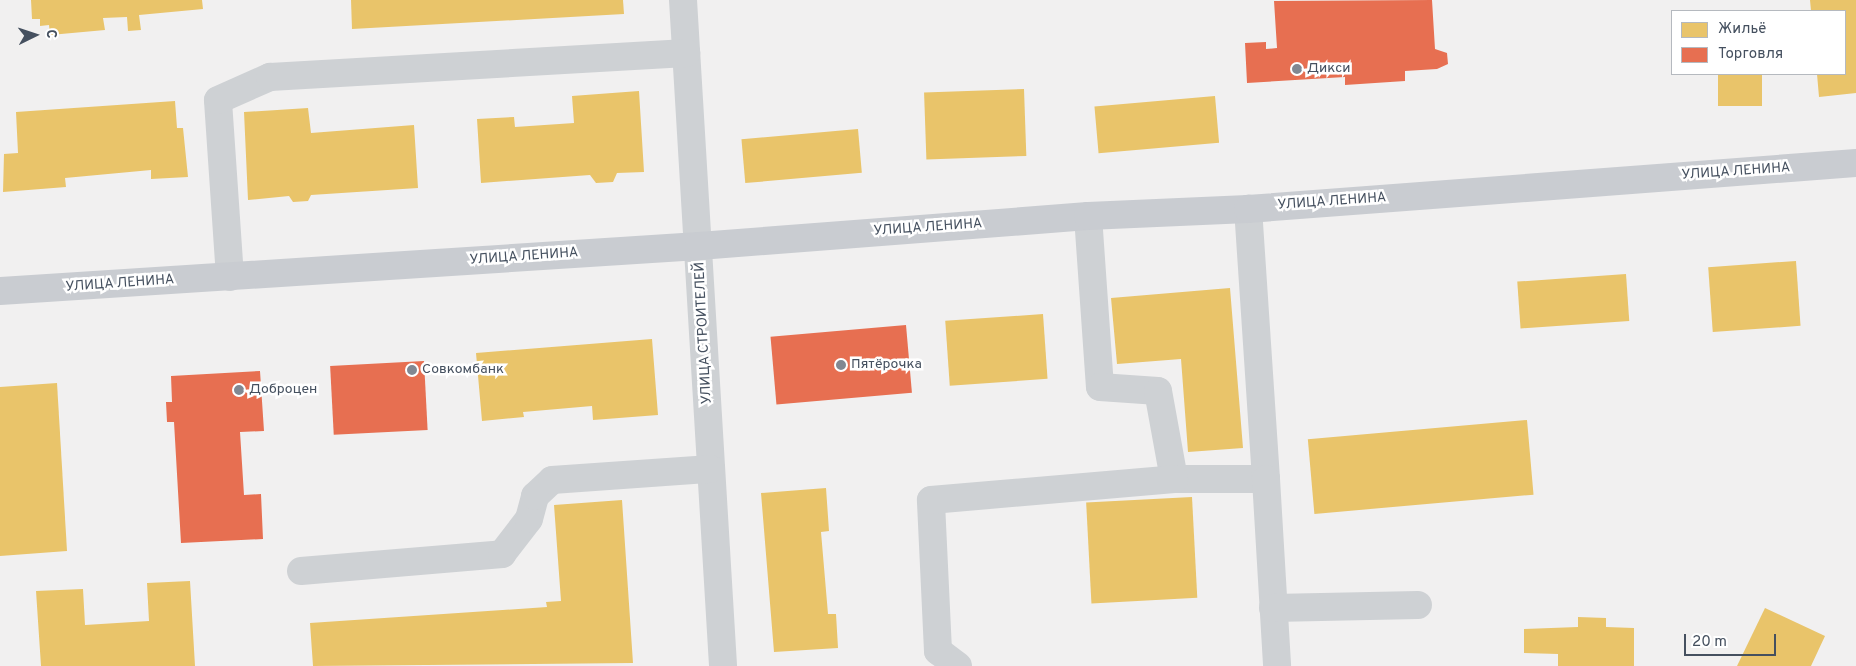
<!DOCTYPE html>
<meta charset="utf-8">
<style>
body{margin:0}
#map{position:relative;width:1856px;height:666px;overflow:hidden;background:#f1f0f0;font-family:Overpass,sans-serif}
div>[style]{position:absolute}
.homes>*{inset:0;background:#e9c46a;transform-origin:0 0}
.shops>*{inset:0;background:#e76f51;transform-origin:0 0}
.minor>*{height:28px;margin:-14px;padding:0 14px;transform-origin:14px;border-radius:14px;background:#ced1d4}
.major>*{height:28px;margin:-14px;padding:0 14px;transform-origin:14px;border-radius:14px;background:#c9ccd1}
.dots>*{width:14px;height:14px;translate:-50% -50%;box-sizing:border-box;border:2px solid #fff;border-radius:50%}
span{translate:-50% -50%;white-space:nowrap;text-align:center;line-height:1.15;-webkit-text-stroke:5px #fff;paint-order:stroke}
.poi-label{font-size:14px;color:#45505f}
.left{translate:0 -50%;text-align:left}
.street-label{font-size:14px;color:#45505f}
.legend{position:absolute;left:1671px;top:10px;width:175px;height:65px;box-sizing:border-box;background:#fff;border:1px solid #b5b9bf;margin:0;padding:6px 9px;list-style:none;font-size:15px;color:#45505f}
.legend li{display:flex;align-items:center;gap:10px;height:25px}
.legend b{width:25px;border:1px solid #b5b9bf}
.north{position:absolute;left:10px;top:10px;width:50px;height:50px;-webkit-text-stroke:4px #fff;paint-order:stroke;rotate:86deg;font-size:14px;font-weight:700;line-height:20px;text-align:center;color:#45505f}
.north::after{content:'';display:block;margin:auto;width:18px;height:22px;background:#45505f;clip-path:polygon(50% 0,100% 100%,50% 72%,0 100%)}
.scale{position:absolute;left:1684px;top:634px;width:92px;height:22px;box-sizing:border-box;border:2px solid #45505f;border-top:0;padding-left:6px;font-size:15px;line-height:18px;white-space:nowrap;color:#45505f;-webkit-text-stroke:4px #fff;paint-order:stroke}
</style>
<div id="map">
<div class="homes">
<i style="clip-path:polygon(31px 0,202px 0,203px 9px,139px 15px,141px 30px,128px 31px,127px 17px,103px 18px,105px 30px,50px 35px,49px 25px,40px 26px,40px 19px,32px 19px)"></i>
<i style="clip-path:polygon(351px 0,623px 0,624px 14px,352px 29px)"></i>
<i style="clip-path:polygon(1810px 0,1856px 0,1856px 93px,1819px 97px,1817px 74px,1845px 74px,1845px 11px,1811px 11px)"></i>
<i style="left:1718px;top:74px;width:44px;height:32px"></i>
<i style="left:1024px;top:89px;width:67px;height:100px;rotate:88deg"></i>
<i style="clip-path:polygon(639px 91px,644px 172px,617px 173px,613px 182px,596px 183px,590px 175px,481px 183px,477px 119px,514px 117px,515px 127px,574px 123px,572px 96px)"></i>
<i style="left:1215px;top:96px;width:47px;height:121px;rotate:85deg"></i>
<i style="clip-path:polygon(175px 101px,177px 128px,183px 128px,188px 177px,151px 179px,151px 170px,65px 178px,66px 187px,3px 192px,4px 154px,18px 153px,16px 112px)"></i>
<i style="clip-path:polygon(308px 108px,311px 133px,414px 125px,418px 188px,311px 195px,308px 201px,293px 202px,289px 196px,248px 200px,244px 112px)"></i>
<i style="left:858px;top:129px;width:44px;height:117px;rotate:85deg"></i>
<i style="left:1796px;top:261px;width:65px;height:88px;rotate:86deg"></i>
<i style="left:1626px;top:274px;width:47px;height:109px;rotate:86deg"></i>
<i style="clip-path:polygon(1230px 288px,1243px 448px,1188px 452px,1181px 359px,1117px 364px,1111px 298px)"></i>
<i style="left:1043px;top:314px;width:65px;height:98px;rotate:86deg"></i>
<i style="clip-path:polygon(652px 339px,658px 415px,593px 420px,592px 406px,523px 412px,524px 417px,482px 421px,476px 353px)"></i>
<i style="clip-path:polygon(57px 383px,67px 551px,0 556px,0 387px)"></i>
<i style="left:1527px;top:420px;width:75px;height:220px;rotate:85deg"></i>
<i style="clip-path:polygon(826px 488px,829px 531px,821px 532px,828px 614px,836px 614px,838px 648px,774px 652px,761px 493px)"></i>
<i style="left:1192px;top:497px;width:101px;height:106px;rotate:87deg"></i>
<i style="clip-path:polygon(622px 500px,633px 663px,313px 666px,310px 623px,547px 607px,546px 602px,561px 601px,554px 505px)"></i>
<i style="clip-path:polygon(190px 581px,195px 666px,41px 666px,36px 591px,83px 589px,85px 625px,149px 621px,147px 583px)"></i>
<i style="clip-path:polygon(1765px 608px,1825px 636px,1811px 666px,1737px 666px)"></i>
<i style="clip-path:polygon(1578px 617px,1606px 618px,1606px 627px,1634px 628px,1634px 666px,1558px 666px,1558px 654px,1524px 653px,1524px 629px,1578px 627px)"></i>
</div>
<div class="shops">
<i style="clip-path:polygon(1432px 0,1435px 49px,1447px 53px,1448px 64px,1437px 69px,1405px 71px,1405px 81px,1345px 85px,1345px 77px,1247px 83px,1245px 43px,1266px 42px,1266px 49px,1277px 48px,1274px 1px)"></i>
<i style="left:906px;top:325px;width:68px;height:136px;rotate:85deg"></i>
<i style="left:424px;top:361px;width:69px;height:94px;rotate:87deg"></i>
<i style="clip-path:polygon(260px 371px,264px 431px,240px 432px,244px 495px,261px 494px,263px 539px,181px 543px,174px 422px,167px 422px,166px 402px,172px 402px,171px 376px)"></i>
</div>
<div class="minor">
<i style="left:683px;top:0;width:667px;rotate:86.56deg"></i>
<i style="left:1088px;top:216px;width:171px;rotate:86deg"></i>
<i style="left:1100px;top:387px;width:58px;rotate:3.9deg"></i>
<i style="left:1158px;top:391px;width:89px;rotate:79.7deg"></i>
<i style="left:1174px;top:479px;width:92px"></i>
<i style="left:1266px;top:479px;width:271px;rotate:-93.8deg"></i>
<i style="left:230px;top:277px;width:177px;rotate:-93.9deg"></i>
<i style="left:218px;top:100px;width:57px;rotate:-23.9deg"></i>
<i style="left:270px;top:77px;width:417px;rotate:-3.3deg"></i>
<i style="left:1266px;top:479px;width:187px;rotate:86.6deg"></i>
<i style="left:301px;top:571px;width:202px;rotate:-4.8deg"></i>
<i style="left:502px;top:554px;width:44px;rotate:-52.4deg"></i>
<i style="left:529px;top:519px;width:24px;rotate:-75deg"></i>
<i style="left:535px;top:496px;width:23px;rotate:-43deg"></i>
<i style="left:552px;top:480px;width:159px;rotate:-4deg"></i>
<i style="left:1273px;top:608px;width:145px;rotate:-1.2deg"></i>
<i style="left:958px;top:666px;width:25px;rotate:-143deg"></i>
<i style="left:938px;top:651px;width:151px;rotate:-92.7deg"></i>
<i style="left:931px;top:500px;width:244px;rotate:-4.9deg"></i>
</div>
<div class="major">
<i style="left:0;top:291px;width:700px;rotate:-3.68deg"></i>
<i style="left:699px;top:246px;width:390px;rotate:-4.4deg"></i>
<i style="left:1088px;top:216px;width:160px;rotate:-2.5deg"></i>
<i style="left:1248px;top:209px;width:610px;rotate:-4.33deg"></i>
</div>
<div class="dots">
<i style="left:1297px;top:69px;background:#818892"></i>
<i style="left:841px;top:365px;background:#818892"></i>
<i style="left:412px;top:370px;background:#818892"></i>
<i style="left:239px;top:390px;background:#818892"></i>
</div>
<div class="poi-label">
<span class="left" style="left:1307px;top:69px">Дикси</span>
<span class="left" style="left:851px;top:365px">Пятёрочка</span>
<span class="left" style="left:422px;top:370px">Совкомбанк</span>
<span class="left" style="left:249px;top:390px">Доброцен</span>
</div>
<div class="street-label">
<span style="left:1736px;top:172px;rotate:-4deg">УЛИЦА ЛЕНИНА</span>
<span style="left:1332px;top:202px;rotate:-4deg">УЛИЦА ЛЕНИНА</span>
<span style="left:928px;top:228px;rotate:-4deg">УЛИЦА ЛЕНИНА</span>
<span style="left:524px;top:257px;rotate:-4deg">УЛИЦА ЛЕНИНА</span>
<span style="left:120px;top:284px;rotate:-4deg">УЛИЦА ЛЕНИНА</span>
<span style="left:704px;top:333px;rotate:-93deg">УЛИЦА СТРОИТЕЛЕЙ</span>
</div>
<ul class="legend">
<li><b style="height:14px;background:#e9c46a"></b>Жильё</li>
<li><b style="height:14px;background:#e76f51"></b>Торговля</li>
</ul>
<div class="north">С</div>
<div class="scale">20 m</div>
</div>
